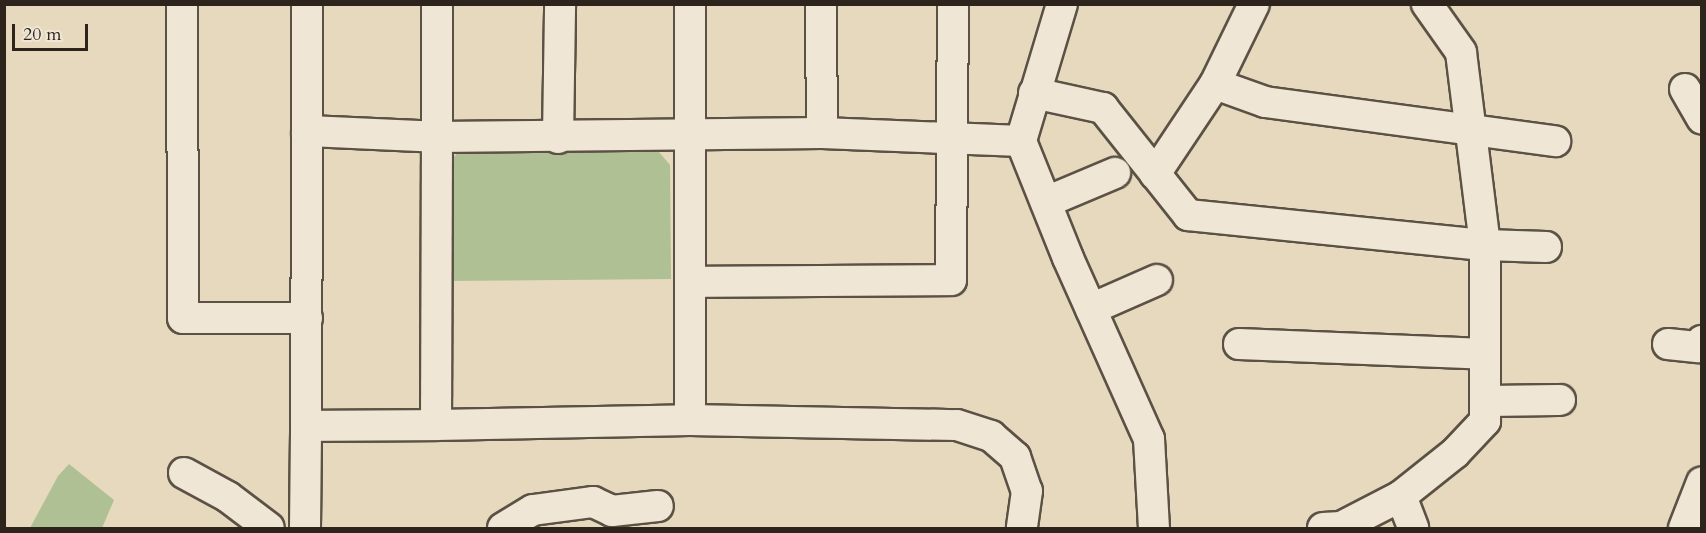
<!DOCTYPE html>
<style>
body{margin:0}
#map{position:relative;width:1706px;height:533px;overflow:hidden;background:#e6d9be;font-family:Cardo,serif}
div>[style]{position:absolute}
.green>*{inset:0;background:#b0c095}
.roads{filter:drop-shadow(2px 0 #5b5144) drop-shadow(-2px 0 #5b5144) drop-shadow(0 2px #5b5144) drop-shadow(0 -2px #5b5144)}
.minor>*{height:30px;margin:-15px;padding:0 15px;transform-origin:15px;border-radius:15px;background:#efe6d5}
span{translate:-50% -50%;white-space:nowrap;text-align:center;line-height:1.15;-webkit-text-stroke:6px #efe6d5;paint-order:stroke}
.frame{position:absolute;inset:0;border:6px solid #2d241c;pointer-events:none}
.scale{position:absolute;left:12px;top:24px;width:76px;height:27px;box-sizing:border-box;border:3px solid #2d241c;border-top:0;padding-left:8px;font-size:18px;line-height:21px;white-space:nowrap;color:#2d241c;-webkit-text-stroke:4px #efe6d5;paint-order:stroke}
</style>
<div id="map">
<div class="green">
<i style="clip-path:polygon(460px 151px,659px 152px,670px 165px,671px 279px,445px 281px,447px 163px)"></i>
<i style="clip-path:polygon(69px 464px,114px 500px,102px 528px,30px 528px,58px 476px)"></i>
</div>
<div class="roads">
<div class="minor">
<i style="left:182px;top:4px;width:314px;rotate:89.8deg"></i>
<i style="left:183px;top:318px;width:124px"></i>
<i style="left:307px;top:4px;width:422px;rotate:90.1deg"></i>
<i style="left:306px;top:426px;width:130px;rotate:-0.4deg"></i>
<i style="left:690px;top:4px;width:416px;rotate:90deg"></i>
<i style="left:821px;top:4px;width:129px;rotate:89.6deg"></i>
<i style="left:1062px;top:4px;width:143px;rotate:106.7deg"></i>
<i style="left:1021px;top:141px;width:126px;rotate:68.1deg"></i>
<i style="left:1068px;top:258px;width:198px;rotate:65.9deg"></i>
<i style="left:1149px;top:439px;width:89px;rotate:86.8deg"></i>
<i style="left:1215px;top:84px;width:53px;rotate:19.8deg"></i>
<i style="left:1265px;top:102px;width:293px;rotate:7.7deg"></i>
<i style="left:1685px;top:89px;width:34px;rotate:60deg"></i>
<i style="left:1034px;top:93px;width:71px;rotate:12.3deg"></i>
<i style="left:1103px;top:108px;width:137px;rotate:51.5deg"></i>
<i style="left:1188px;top:215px;width:299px;rotate:5.8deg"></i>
<i style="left:1485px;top:245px;width:61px;rotate:1.9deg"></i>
<i style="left:307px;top:131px;width:130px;rotate:2.6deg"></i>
<i style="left:437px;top:137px;width:133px;rotate:-90deg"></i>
<i style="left:558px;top:138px;width:134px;rotate:-89.1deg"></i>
<i style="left:1021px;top:141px;width:199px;rotate:-177.7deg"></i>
<i style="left:822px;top:133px;width:385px;rotate:179.4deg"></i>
<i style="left:437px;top:137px;width:288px;rotate:90.2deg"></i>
<i style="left:436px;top:425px;width:254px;rotate:-1.1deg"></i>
<i style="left:690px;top:420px;width:267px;rotate:1.1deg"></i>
<i style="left:957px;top:425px;width:36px;rotate:18deg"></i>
<i style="left:991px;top:436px;width:32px;rotate:41deg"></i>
<i style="left:1015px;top:457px;width:36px;rotate:71deg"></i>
<i style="left:1027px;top:491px;width:37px;rotate:98deg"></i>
<i style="left:1155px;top:174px;width:108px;rotate:-56.3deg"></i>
<i style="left:1215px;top:84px;width:89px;rotate:-64deg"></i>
<i style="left:1046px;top:202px;width:75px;rotate:-22.8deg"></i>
<i style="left:690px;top:282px;width:261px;rotate:-0.4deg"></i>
<i style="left:951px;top:280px;width:276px;rotate:-89.6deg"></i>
<i style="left:1091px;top:309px;width:72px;rotate:-23.7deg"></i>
<i style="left:1239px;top:344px;width:246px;rotate:2.3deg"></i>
<i style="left:1668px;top:344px;width:31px;rotate:6deg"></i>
<i style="left:1699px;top:347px;width:7px;rotate:-63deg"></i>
<i style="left:1486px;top:401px;width:74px;rotate:-0.8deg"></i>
<i style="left:184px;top:473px;width:50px;rotate:28.6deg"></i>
<i style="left:228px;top:497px;width:51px;rotate:37.1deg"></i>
<i style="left:1401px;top:496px;width:34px;rotate:69deg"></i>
<i style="left:305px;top:528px;width:102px;rotate:-89.4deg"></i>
<i style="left:503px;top:528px;width:35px;rotate:-31deg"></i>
<i style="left:533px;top:510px;width:61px;rotate:-7.6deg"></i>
<i style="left:593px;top:502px;width:21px;rotate:25deg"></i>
<i style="left:612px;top:511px;width:46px;rotate:-6.2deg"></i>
<i style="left:1323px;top:528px;width:18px;rotate:-3deg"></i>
<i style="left:1341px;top:527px;width:68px;rotate:-27.3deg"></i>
<i style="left:1401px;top:496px;width:69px;rotate:-38.5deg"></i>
<i style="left:1455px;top:453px;width:44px;rotate:-46.8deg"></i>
<i style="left:1485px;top:421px;width:176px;rotate:-90deg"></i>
<i style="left:1485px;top:245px;width:194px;rotate:-97.1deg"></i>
<i style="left:1461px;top:52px;width:59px;rotate:-125.3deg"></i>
<i style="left:1684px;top:528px;width:49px;rotate:-68.6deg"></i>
</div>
</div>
<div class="frame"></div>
<div class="scale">20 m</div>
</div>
